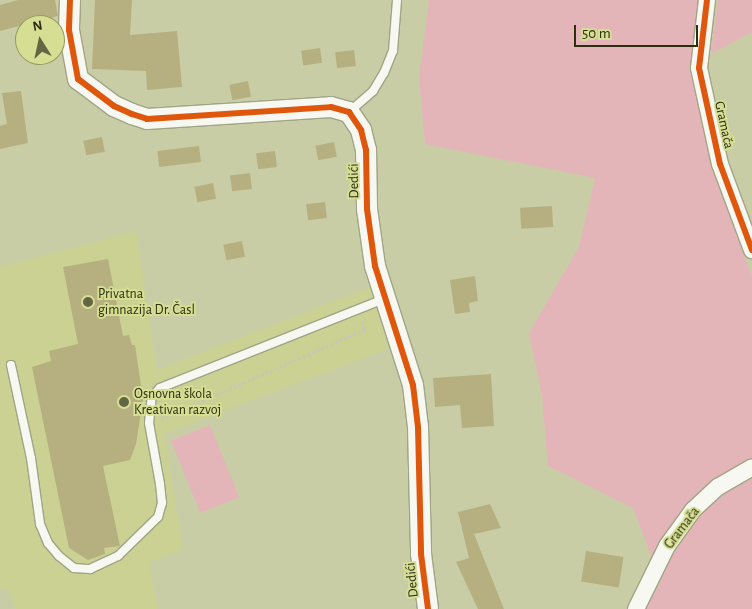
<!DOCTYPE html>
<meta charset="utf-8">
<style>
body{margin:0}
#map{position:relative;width:752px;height:609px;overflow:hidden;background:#c9cda5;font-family:"Alegreya Sans",sans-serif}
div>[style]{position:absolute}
.built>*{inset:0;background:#cad192}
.green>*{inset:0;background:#e4b5b8;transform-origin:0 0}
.building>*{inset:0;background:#b6b080;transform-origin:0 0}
.path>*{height:3px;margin-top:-1.5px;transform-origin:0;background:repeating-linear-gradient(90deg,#c6c7bc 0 2.5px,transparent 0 5px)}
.roads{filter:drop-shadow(1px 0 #a1a484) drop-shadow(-1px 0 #a1a484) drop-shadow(0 1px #a1a484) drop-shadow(0 -1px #a1a484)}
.service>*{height:8px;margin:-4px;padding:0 4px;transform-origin:4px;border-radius:4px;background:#f7f8f2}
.minor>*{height:16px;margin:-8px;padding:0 8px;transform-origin:8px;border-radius:8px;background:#f7f8f2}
.tertiary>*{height:20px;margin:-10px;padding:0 10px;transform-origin:10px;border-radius:10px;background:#f7f8f2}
.cycleway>*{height:6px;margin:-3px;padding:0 3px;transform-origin:3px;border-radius:3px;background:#df570c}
.dots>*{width:14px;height:14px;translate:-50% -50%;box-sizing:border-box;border:2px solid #d6de94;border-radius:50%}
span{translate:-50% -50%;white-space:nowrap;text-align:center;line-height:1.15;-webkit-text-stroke:4px #d6de94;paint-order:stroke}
.street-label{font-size:14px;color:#2c2e10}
.poi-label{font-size:14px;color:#2c2e10}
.left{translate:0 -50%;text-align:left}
.north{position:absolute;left:15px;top:15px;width:50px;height:50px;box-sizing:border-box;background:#d6de94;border:1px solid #92985f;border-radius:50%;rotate:350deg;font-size:14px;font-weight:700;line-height:20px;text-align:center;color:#2c2e10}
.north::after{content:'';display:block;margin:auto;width:18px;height:22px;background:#636644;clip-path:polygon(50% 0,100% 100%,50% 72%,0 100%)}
.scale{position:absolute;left:574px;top:25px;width:124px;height:22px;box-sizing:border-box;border:2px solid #2c2e10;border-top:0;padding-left:6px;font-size:15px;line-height:18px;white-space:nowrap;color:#2c2e10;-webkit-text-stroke:4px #d6de94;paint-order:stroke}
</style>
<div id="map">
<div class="built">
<i style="clip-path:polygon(136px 231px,157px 370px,371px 287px,388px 349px,164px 434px,183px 549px,149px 563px,158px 609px,15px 609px,9px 589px,0 590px,0 267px)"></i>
</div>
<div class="green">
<i style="clip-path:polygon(429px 0,702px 0,691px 65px,715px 176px,752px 277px,752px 609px,643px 609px,661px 581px,633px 508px,548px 466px,542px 396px,529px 333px,579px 247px,595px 178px,425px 144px,419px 78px)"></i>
<i style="clip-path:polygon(718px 0,752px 0,752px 32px,711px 54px)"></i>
<i style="left:210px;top:425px;width:78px;height:42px;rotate:68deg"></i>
</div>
<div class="building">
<i style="clip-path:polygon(18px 0,55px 0,58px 16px,0 31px,0 5px)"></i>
<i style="clip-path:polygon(95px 0,132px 0,130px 35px,177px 31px,182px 87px,147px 90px,146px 71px,92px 69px)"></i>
<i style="left:320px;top:48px;width:15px;height:19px;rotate:82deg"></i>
<i style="left:354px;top:50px;width:16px;height:19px;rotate:83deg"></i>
<i style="left:248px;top:81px;width:16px;height:19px;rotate:79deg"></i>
<i style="clip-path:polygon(21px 91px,28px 143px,0 149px,0 126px,7px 124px,2px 93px)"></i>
<i style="left:102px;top:137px;width:15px;height:19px;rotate:79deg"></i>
<i style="left:334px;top:142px;width:15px;height:19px;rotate:79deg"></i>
<i style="left:199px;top:146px;width:16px;height:42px;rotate:83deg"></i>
<i style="left:275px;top:151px;width:16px;height:19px;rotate:83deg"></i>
<i style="left:250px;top:173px;width:16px;height:20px;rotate:83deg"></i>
<i style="left:213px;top:183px;width:16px;height:19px;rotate:79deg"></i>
<i style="left:325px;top:202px;width:16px;height:19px;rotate:83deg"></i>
<i style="left:552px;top:206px;width:21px;height:32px;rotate:87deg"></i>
<i style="left:242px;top:241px;width:16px;height:19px;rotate:79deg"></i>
<i style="clip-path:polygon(108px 259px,123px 336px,129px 335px,132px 345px,135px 345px,143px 399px,136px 444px,130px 460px,103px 466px,120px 546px,104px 548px,105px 554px,88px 560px,69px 548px,32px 367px,51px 361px,49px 351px,78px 344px,63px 267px)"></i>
<i style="clip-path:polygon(475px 276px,478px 301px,469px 303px,470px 312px,455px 314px,450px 280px)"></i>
<i style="clip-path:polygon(491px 374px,494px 426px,462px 428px,460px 405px,435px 407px,433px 378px)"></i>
<i style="clip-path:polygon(490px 504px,501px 528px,474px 534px,504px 609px,478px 609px,456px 562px,469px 558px,458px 512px)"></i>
<i style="left:586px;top:551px;width:38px;height:31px;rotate:9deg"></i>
</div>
<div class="path">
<i style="left:161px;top:419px;width:223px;rotate:-23.8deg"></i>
<i style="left:365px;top:329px;width:9px;rotate:-108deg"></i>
</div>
<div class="roads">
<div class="service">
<i style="left:349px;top:112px;width:32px;rotate:-41deg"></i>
<i style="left:373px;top:91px;width:21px;rotate:-59deg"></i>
<i style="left:384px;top:73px;width:24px;rotate:-68deg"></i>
<i style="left:393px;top:51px;width:51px;rotate:-85.5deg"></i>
<i style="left:11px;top:365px;width:95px;rotate:77.9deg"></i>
<i style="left:31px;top:458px;width:67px;rotate:82.2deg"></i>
<i style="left:40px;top:524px;width:21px;rotate:67deg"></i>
<i style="left:48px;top:543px;width:17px;rotate:50deg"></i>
<i style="left:59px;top:556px;width:19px;rotate:39deg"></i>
<i style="left:74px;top:568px;width:16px;rotate:4deg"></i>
<i style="left:90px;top:569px;width:31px;rotate:-25deg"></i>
<i style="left:118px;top:556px;width:56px;rotate:-44.3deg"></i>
<i style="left:158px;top:517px;width:15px;rotate:-74deg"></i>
<i style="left:162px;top:503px;width:19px;rotate:-96deg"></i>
<i style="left:160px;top:484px;width:62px;rotate:-100.2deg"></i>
<i style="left:149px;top:423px;width:27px;rotate:-84deg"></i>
<i style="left:152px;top:396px;width:11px;rotate:-45deg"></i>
<i style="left:160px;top:388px;width:241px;rotate:-21.7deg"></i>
</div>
<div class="minor">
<i style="left:707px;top:0;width:68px;rotate:96.7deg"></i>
<i style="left:699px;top:68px;width:98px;rotate:77.7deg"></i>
<i style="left:720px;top:164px;width:92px;rotate:69.6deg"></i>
<i style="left:636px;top:609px;width:70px;rotate:-63.8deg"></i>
<i style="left:667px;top:546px;width:44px;rotate:-54.2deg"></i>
<i style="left:693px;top:510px;width:34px;rotate:-43deg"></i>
<i style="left:718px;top:487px;width:39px;rotate:-30deg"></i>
</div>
<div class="tertiary">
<i style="left:70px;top:0;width:30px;rotate:92deg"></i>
<i style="left:69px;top:30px;width:50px;rotate:79.6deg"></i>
<i style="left:78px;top:79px;width:45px;rotate:36.9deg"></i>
<i style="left:114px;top:106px;width:20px;rotate:24deg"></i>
<i style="left:132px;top:114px;width:16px;rotate:18deg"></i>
<i style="left:147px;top:119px;width:184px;rotate:-3.7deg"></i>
<i style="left:331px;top:107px;width:19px;rotate:16deg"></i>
<i style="left:349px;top:112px;width:22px;rotate:56deg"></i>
<i style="left:361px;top:130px;width:21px;rotate:76deg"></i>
<i style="left:366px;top:150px;width:59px;rotate:89deg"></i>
<i style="left:367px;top:209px;width:58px;rotate:82deg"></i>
<i style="left:375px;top:266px;width:125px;rotate:72.3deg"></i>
<i style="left:413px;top:385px;width:42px;rotate:83.2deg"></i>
<i style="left:418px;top:427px;width:127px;rotate:88.6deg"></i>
<i style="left:421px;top:554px;width:55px;rotate:82.7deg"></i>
</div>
</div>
<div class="cycleway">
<i style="left:70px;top:0;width:30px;rotate:92deg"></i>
<i style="left:69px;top:30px;width:50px;rotate:79.6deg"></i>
<i style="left:78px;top:79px;width:45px;rotate:36.9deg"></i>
<i style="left:114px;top:106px;width:20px;rotate:24deg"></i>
<i style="left:132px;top:114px;width:16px;rotate:18deg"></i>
<i style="left:147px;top:119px;width:184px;rotate:-3.7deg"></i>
<i style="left:331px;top:107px;width:19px;rotate:16deg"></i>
<i style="left:349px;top:112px;width:22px;rotate:56deg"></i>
<i style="left:361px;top:130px;width:21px;rotate:76deg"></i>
<i style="left:366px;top:150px;width:59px;rotate:89deg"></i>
<i style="left:367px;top:209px;width:58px;rotate:82deg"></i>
<i style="left:375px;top:266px;width:125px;rotate:72.3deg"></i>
<i style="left:413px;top:385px;width:42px;rotate:83.2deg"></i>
<i style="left:418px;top:427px;width:127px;rotate:88.6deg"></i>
<i style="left:421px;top:554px;width:55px;rotate:82.7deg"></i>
<i style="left:707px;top:0;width:68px;rotate:96.7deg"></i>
<i style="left:699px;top:68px;width:98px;rotate:77.7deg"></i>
<i style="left:720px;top:164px;width:92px;rotate:69.6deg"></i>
</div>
<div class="dots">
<i style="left:88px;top:302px;background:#636644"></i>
<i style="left:124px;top:402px;background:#636644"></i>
</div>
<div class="street-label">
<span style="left:724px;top:125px;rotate:78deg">Gramača</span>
<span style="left:354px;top:181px;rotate:-91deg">Dedići</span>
<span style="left:682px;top:528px;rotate:-53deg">Gramača</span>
<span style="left:412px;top:580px;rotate:-96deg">Dedići</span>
</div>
<div class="poi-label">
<span class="left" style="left:98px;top:302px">Privatna<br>gimnazija Dr. Časl</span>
<span class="left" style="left:134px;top:402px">Osnovna škola<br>Kreativan razvoj</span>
</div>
<div class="north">N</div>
<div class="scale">50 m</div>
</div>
